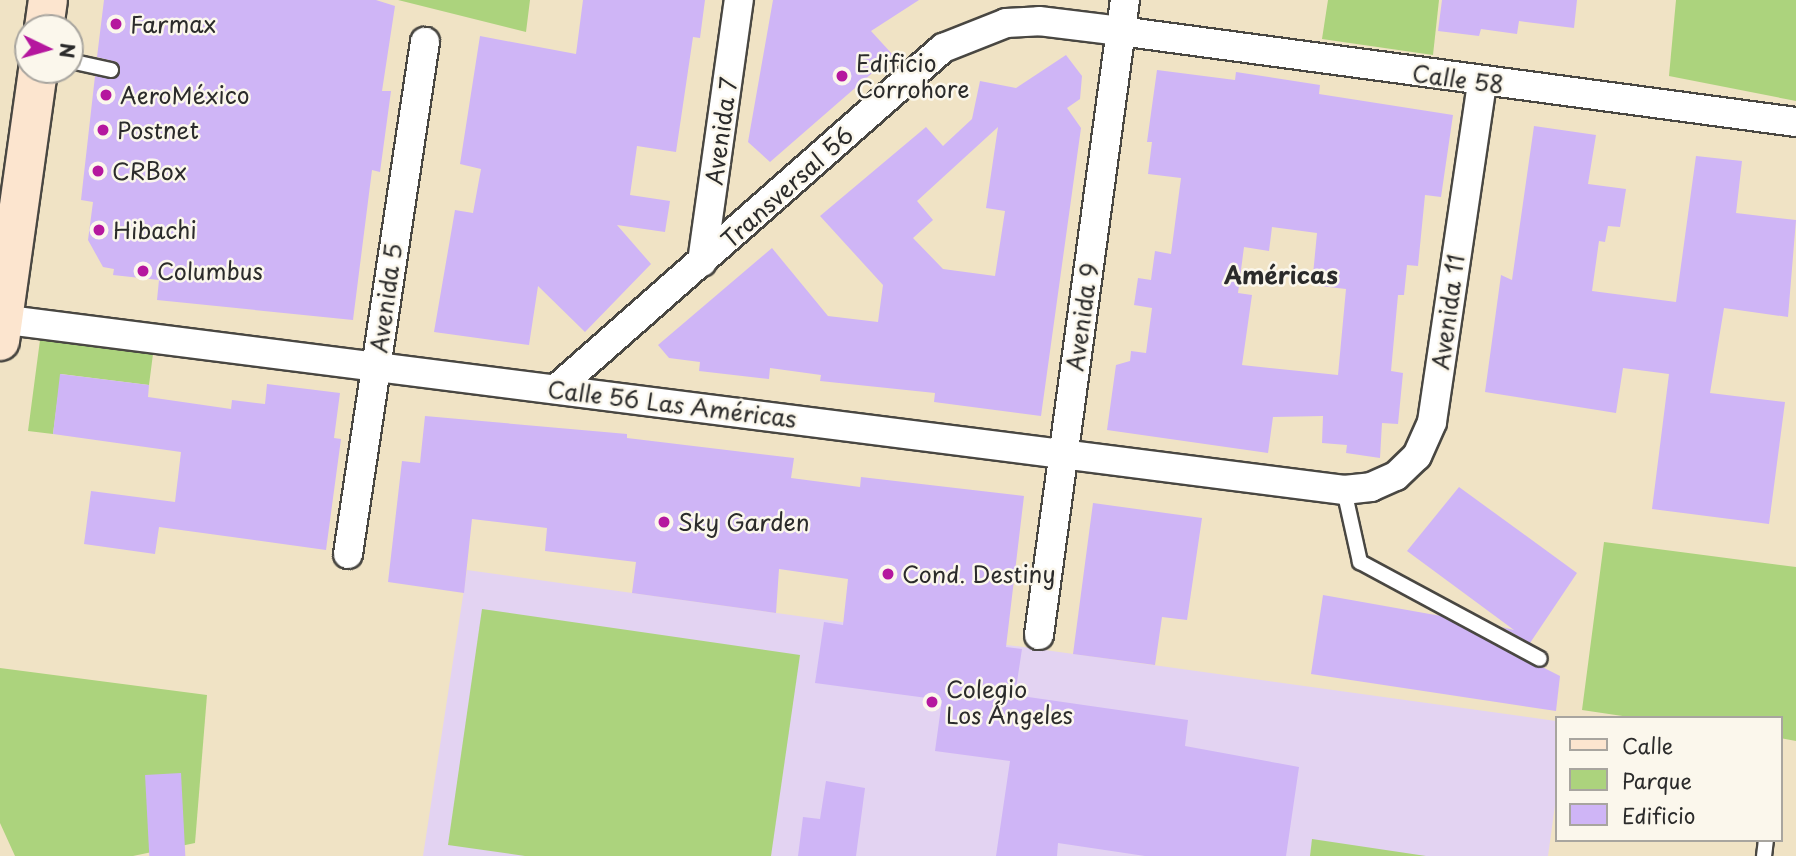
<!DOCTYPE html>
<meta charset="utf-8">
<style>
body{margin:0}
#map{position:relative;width:1796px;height:856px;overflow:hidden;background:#f0e3c5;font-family:"Playpen Sans",sans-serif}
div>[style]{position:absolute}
.built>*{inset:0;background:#e3d3f2}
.green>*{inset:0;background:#acd37d}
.building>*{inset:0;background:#cfb5f6;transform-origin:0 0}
.roads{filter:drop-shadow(2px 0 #494742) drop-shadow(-2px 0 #494742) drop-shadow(0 2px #494742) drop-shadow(0 -2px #494742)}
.lane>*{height:14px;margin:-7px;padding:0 7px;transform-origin:7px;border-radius:7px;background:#fff}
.street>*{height:28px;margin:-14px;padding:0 14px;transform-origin:14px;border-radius:14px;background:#fff}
.secondary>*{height:38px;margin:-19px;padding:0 19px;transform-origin:19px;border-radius:19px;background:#fce5cf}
.dots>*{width:19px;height:19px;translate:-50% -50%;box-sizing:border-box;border:4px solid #fbf7ec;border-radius:50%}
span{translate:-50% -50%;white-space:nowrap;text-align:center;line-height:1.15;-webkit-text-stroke:5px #fbf7ec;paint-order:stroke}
.poi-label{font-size:23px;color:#2b2b2b}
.left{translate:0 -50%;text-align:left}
.street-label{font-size:23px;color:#2b2b2b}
.neighbourhood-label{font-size:24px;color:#2b2b2b;font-weight:700}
.legend{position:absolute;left:1555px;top:716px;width:228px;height:126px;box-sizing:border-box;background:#fbf7ec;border:2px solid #a8a59f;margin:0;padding:9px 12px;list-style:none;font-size:21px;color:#2b2b2b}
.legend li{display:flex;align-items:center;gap:14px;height:35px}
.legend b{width:35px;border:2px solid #a8a59f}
.north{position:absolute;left:14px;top:14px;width:70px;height:70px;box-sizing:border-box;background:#fbf7ec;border:2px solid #a8a59f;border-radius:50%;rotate:95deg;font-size:19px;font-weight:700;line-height:28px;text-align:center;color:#2b2b2b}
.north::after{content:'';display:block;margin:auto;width:24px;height:32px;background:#b5179e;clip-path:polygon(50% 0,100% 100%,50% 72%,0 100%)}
</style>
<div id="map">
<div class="built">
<i style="clip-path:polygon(467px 570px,1556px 721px,1556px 798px,1548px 856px,423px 856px)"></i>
</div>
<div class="green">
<i style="clip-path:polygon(398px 0,530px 0,526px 32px)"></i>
<i style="clip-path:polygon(1328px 0,1439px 0,1433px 55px,1322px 39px)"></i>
<i style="clip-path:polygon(1676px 0,1796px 0,1796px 101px,1669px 76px)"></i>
<i style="clip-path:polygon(40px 340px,153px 354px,149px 385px,61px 374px,53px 434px,28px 431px)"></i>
<i style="clip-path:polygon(1604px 542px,1796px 567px,1796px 741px,1780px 738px,1780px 718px,1636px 718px,1582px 710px)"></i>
<i style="clip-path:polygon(482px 609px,800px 655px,771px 856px,525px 856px,448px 845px)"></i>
<i style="clip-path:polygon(0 668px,207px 695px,195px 843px,133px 856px,15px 856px,0 823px)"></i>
<i style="clip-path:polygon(1312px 839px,1426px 856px,1310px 856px)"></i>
</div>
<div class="building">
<i style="clip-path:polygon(104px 0,376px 0,395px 6px,382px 91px,391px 91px,380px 172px,372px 170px,353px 320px,157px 300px,159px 280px,113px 275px,114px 269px,103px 267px,88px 240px,93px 202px,81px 200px,95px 76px,113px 79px,120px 71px,117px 62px,97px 57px)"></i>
<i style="clip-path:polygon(583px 0,705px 0,700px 38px,693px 37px,676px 152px,637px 146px,630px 195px,670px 201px,665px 232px,617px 225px,651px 264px,585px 332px,538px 286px,529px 345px,434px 332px,455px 210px,473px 213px,481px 169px,460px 164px,480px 36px,576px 54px)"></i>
<i style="clip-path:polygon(773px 0,919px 0,871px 31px,893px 55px,770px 162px,748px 142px)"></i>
<i style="clip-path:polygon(1442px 0,1577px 0,1574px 28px,1519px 21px,1517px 34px,1481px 29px,1479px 36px,1438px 31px)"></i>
<i style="clip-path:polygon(evenodd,1066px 55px,1082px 76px,1080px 99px,1067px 108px,1081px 128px,1041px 416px,934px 402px,935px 393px,820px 381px,821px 375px,770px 368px,769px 379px,699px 371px,700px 362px,669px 358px,658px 345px,772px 248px,828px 316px,878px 322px,883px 285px,820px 216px,926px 127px,943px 146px,972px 119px,980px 81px,1016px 88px,1066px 55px,998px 127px,986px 208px,1005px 211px,995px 276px,943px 269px,913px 238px,933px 220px,917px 201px,998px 127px)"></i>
<i style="clip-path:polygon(evenodd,1157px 70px,1235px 80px,1236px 72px,1320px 85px,1319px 94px,1453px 115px,1441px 197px,1425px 195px,1418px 266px,1407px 265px,1404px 295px,1398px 295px,1391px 371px,1403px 373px,1398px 424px,1382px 423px,1380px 458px,1346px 453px,1347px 445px,1322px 443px,1323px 416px,1273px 417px,1268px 453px,1107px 430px,1116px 365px,1130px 361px,1131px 351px,1146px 353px,1152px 308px,1134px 305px,1138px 278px,1151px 280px,1155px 251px,1171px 254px,1181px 178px,1148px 174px,1152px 142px,1147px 142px,1157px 70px,1272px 227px,1317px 233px,1312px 285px,1346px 289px,1338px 375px,1242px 365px,1252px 295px,1238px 293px,1244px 247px,1269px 251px,1272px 227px)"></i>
<i style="clip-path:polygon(1534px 126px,1596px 135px,1588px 184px,1626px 189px,1620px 227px,1608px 226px,1605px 242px,1599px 241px,1592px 291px,1676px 302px,1696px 156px,1742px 161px,1736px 213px,1796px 220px,1788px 317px,1724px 308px,1710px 393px,1785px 402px,1769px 524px,1652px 509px,1669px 374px,1623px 368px,1616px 413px,1485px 392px,1501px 275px,1512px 280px)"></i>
<i style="clip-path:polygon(60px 374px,149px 385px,148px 397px,231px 409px,232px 400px,265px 404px,267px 384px,340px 393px,334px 438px,341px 439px,326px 550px,159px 527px,155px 554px,84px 544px,91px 491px,175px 502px,181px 452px,53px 434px)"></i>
<i style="clip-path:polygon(425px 416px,627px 434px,627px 438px,794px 458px,791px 478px,860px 487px,861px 477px,1024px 496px,1006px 647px,1022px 649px,1015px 695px,1188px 720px,1185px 746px,1299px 767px,1286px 856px,1145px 856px,1058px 843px,1057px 856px,996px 856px,1010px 761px,935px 751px,942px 700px,815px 683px,824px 622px,843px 625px,848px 579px,779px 569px,776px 613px,632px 593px,636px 562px,545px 551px,547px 528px,472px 519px,464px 593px,388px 582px,402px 461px,420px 463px)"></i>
<i style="clip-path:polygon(1459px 487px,1577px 573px,1530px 643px,1502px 627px,1514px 630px,1407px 551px)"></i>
<i style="clip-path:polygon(1093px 503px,1202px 518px,1187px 620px,1162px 617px,1155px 665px,1073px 654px)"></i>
<i style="clip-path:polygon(1323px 595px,1441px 616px,1560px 676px,1556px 711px,1311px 674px)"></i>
<i style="left:181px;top:773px;width:83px;height:36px;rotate:87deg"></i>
<i style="clip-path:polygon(826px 781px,865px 788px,856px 856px,798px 856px,803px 817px,820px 819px)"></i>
</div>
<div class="roads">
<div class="lane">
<i style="left:70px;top:61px;width:42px;rotate:12.4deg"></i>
<i style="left:1344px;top:490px;width:74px;rotate:77.5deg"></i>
<i style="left:1360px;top:562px;width:204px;rotate:28.3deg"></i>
<i style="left:1764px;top:856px;width:16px;rotate:-83deg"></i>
</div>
<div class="street">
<i style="left:702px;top:262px;width:265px;rotate:-82deg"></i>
<i style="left:0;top:319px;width:1355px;rotate:7.25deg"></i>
<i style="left:1344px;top:490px;width:27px;rotate:-6deg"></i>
<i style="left:1371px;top:487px;width:27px;rotate:-24deg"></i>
<i style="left:1396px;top:476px;width:29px;rotate:-44deg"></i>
<i style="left:1417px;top:456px;width:37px;rotate:-66deg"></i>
<i style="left:1432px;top:422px;width:343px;rotate:-81.6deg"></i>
<i style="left:556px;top:389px;width:516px;rotate:-41.38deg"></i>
<i style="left:943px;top:48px;width:68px;rotate:-21.6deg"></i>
<i style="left:1006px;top:23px;width:33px;rotate:-3deg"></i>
<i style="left:1039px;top:21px;width:82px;rotate:7deg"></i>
<i style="left:1120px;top:31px;width:682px;rotate:7.67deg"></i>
<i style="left:348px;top:554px;width:518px;rotate:-81.45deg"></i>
<i style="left:1039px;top:635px;width:641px;rotate:-82.29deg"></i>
</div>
<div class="secondary">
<i style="left:44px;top:28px;width:28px;rotate:-82deg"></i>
<i style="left:0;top:341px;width:274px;rotate:-82deg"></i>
</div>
</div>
<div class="dots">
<i style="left:116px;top:24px;background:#b5179e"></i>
<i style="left:842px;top:76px;background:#b5179e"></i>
<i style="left:106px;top:95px;background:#b5179e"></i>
<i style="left:103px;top:130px;background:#b5179e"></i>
<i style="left:98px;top:171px;background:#b5179e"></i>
<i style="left:99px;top:230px;background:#b5179e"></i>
<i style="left:143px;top:271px;background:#b5179e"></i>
<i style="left:664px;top:522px;background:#b5179e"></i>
<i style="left:888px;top:574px;background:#b5179e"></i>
<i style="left:932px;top:702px;background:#b5179e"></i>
</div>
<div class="poi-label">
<span class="left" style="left:130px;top:24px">Farmax</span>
<span class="left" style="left:856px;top:76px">Edificio<br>Corrohore</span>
<span class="left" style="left:120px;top:95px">AeroMéxico</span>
<span class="left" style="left:117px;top:130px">Postnet</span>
<span class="left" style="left:112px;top:171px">CRBox</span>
<span class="left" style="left:113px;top:230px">Hibachi</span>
<span class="left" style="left:157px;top:271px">Columbus</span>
<span class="left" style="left:678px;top:522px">Sky Garden</span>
<span class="left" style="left:902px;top:574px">Cond. Destiny</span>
<span class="left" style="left:946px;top:702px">Colegio<br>Los Ángeles</span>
</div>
<div class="street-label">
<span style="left:1458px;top:79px;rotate:8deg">Calle 58</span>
<span style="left:721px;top:131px;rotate:-82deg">Avenida 7</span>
<span style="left:787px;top:187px;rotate:-42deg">Transversal 56</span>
<span style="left:386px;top:298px;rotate:-82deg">Avenida 5</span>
<span style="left:1448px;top:312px;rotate:-82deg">Avenida 11</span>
<span style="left:1082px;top:317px;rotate:-82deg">Avenida 9</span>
<span style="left:672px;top:404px;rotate:7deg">Calle 56 Las Américas</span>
</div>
<div class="neighbourhood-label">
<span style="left:1281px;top:275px">Américas</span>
</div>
<ul class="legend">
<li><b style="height:9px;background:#fce5cf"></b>Calle</li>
<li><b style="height:19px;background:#acd37d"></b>Parque</li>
<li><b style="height:19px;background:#cfb5f6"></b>Edificio</li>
</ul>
<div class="north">N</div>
</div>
